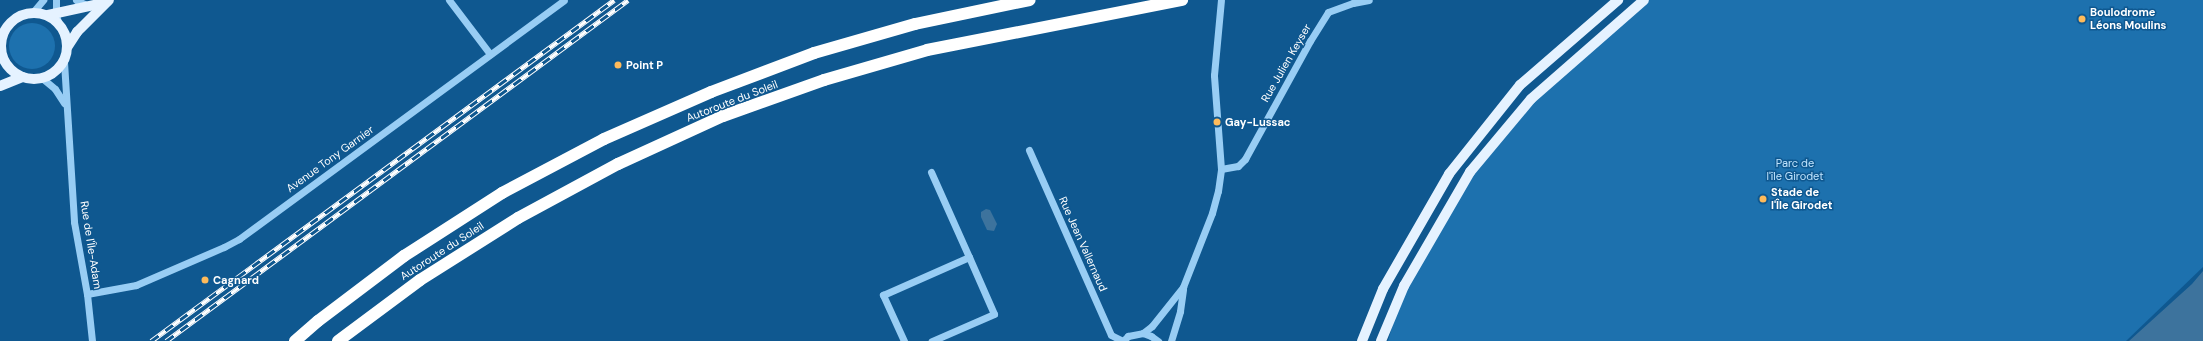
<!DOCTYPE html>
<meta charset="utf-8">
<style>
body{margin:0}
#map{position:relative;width:2203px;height:341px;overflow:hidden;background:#0f5890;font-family:"DM Sans",sans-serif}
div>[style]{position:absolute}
.green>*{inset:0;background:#1d71ae}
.round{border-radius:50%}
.water>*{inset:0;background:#3d739d}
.minor>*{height:7px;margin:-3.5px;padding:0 3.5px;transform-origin:3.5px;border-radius:3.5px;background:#98cdf4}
.major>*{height:10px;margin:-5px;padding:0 5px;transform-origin:5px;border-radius:5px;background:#e5f2ff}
.major>.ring{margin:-5px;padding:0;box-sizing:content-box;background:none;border:10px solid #e5f2ff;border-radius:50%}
.highway>*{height:12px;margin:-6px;padding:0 6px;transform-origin:6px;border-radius:6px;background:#fff}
.rail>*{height:4.5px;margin-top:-2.25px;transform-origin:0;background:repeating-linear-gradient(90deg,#0f5890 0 9px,#fff 0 18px);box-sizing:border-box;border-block:1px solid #fff}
.dots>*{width:11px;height:11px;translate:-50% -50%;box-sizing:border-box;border:2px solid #0f5890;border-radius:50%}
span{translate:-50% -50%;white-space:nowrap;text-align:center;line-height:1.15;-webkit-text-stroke:3px #0f5890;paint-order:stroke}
.poi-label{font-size:11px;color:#fff;font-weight:700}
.left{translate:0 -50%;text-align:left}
.street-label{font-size:11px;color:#fff}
.park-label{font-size:11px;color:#c0e4fe}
</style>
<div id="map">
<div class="green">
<i style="clip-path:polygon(1644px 0,2203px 0,2203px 267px,2126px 341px,1388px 341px,1404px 286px,1470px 172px,1531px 99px)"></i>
<i class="round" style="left:9px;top:23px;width:46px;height:46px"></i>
</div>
<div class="water">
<i style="clip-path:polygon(986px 209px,990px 210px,997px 224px,994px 231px,987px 230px,981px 217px,981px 212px)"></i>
<i style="clip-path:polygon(2203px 271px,2203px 341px,2129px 341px,2192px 284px)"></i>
</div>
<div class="minor">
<i style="left:56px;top:0;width:14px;rotate:90deg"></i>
<i style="left:56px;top:14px;width:8px;rotate:76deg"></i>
<i style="left:76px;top:0;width:14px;rotate:25deg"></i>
<i style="left:449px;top:0;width:68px;rotate:52.8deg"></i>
<i style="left:33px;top:12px;width:16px;rotate:-50deg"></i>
<i style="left:64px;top:62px;width:160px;rotate:86.4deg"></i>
<i style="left:74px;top:222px;width:73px;rotate:79.8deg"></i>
<i style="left:87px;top:294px;width:47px;rotate:83.9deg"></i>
<i style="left:42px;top:78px;width:17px;rotate:40deg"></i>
<i style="left:55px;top:89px;width:17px;rotate:57deg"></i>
<i style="left:1029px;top:150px;width:202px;rotate:66.1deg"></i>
<i style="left:1111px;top:335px;width:13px;rotate:27deg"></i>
<i style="left:1221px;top:169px;width:17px;rotate:-10deg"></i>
<i style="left:1238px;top:166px;width:10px;rotate:-45deg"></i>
<i style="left:1245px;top:159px;width:135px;rotate:-61.2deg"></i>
<i style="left:1310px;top:41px;width:34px;rotate:-58deg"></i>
<i style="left:1328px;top:12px;width:27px;rotate:-20deg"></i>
<i style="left:1353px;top:3px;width:16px;rotate:-11deg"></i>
<i style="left:931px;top:172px;width:93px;rotate:65.9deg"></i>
<i style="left:87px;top:294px;width:50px;rotate:-10.4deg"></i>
<i style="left:136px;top:285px;width:96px;rotate:-23.4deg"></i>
<i style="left:224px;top:247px;width:17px;rotate:-28deg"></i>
<i style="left:239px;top:239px;width:403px;rotate:-36.3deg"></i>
<i style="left:1143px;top:333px;width:11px;rotate:-38deg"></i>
<i style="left:1152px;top:326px;width:50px;rotate:-51.5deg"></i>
<i style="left:1183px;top:287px;width:79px;rotate:-68.6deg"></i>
<i style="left:1212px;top:213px;width:23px;rotate:-75deg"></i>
<i style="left:1218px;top:191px;width:22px;rotate:-82deg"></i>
<i style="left:1221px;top:169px;width:94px;rotate:-94.3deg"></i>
<i style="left:1214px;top:75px;width:75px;rotate:-84.7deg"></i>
<i style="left:904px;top:341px;width:51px;rotate:-114.5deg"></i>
<i style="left:883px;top:295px;width:94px;rotate:-23.8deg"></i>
<i style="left:969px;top:257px;width:62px;rotate:66.3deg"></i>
<i style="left:994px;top:314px;width:68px;rotate:156.5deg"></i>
<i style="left:1123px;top:341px;width:7px;rotate:-45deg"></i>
<i style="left:1128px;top:336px;width:15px;rotate:-11deg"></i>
<i style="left:1143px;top:333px;width:9px;rotate:21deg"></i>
<i style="left:1151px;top:336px;width:9px;rotate:36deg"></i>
<i style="left:1171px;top:341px;width:31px;rotate:-73deg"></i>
<i style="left:1180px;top:311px;width:22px;rotate:-82deg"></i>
</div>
<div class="major">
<i class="ring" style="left:1px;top:13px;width:56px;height:56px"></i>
<i style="left:48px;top:15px;width:56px;rotate:-12.3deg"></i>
<i style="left:68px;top:46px;width:17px;rotate:-57deg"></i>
<i style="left:77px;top:32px;width:45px;rotate:-45deg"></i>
<i style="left:0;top:86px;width:24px;rotate:-22deg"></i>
<i style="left:1362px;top:341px;width:56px;rotate:-68deg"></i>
<i style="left:1383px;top:289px;width:133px;rotate:-60.1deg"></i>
<i style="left:1449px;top:174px;width:114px;rotate:-51.4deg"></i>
<i style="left:1520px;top:85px;width:130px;rotate:-40.9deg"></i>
<i style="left:1381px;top:341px;width:60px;rotate:-67.3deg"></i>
<i style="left:1404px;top:286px;width:132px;rotate:-59.9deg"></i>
<i style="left:1470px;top:172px;width:95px;rotate:-50.1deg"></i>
<i style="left:1531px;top:99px;width:150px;rotate:-41.2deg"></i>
</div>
<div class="highway">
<i style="left:295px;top:341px;width:30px;rotate:-41deg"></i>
<i style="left:318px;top:321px;width:108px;rotate:-37.1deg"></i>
<i style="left:404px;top:256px;width:117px;rotate:-32.7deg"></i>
<i style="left:502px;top:193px;width:115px;rotate:-27.9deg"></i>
<i style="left:604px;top:139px;width:117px;rotate:-23.7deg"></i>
<i style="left:711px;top:92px;width:110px;rotate:-20.7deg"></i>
<i style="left:814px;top:53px;width:105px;rotate:-16deg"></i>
<i style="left:915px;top:24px;width:117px;rotate:-11.8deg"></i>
<i style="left:338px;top:341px;width:102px;rotate:-36.6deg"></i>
<i style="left:420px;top:280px;width:116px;rotate:-32.3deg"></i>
<i style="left:518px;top:218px;width:114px;rotate:-28.4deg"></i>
<i style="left:618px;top:164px;width:115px;rotate:-24.6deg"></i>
<i style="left:723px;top:116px;width:107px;rotate:-19.6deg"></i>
<i style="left:824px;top:80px;width:107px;rotate:-16.2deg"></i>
<i style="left:927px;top:50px;width:260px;rotate:-11.1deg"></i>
</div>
<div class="rail">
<i style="left:151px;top:341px;width:575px;rotate:-36.37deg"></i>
<i style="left:166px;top:341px;width:574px;rotate:-36.43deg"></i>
</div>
<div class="dots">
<i style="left:2082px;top:19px;background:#ffbb5b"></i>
<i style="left:618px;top:65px;background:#ffbb5b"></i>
<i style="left:1217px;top:122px;background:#ffbb5b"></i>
<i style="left:1763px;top:199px;background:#ffbb5b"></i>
<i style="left:205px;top:280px;background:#ffbb5b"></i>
</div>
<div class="poi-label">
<span class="left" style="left:2090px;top:19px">Boulodrome<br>Léons Moulins</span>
<span class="left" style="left:626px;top:65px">Point P</span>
<span class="left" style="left:1225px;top:122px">Gay-Lussac</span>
<span class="left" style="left:1771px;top:199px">Stade de<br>l'Île Girodet</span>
<span class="left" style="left:213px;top:280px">Cagnard</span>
</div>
<div class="street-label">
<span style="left:1286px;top:63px;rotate:-60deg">Rue Julien Keyser</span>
<span style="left:732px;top:101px;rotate:-21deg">Autoroute du Soleil</span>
<span style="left:330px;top:159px;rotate:-36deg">Avenue Tony Garnier</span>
<span style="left:1083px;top:244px;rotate:66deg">Rue Jean Vallernaud</span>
<span style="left:91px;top:245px;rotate:81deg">Rue de l'Île-Adam</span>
<span style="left:442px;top:251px;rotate:-33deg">Autoroute du Soleil</span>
</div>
<div class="park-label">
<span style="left:1795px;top:170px">Parc de<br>l'île Girodet</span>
</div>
</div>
